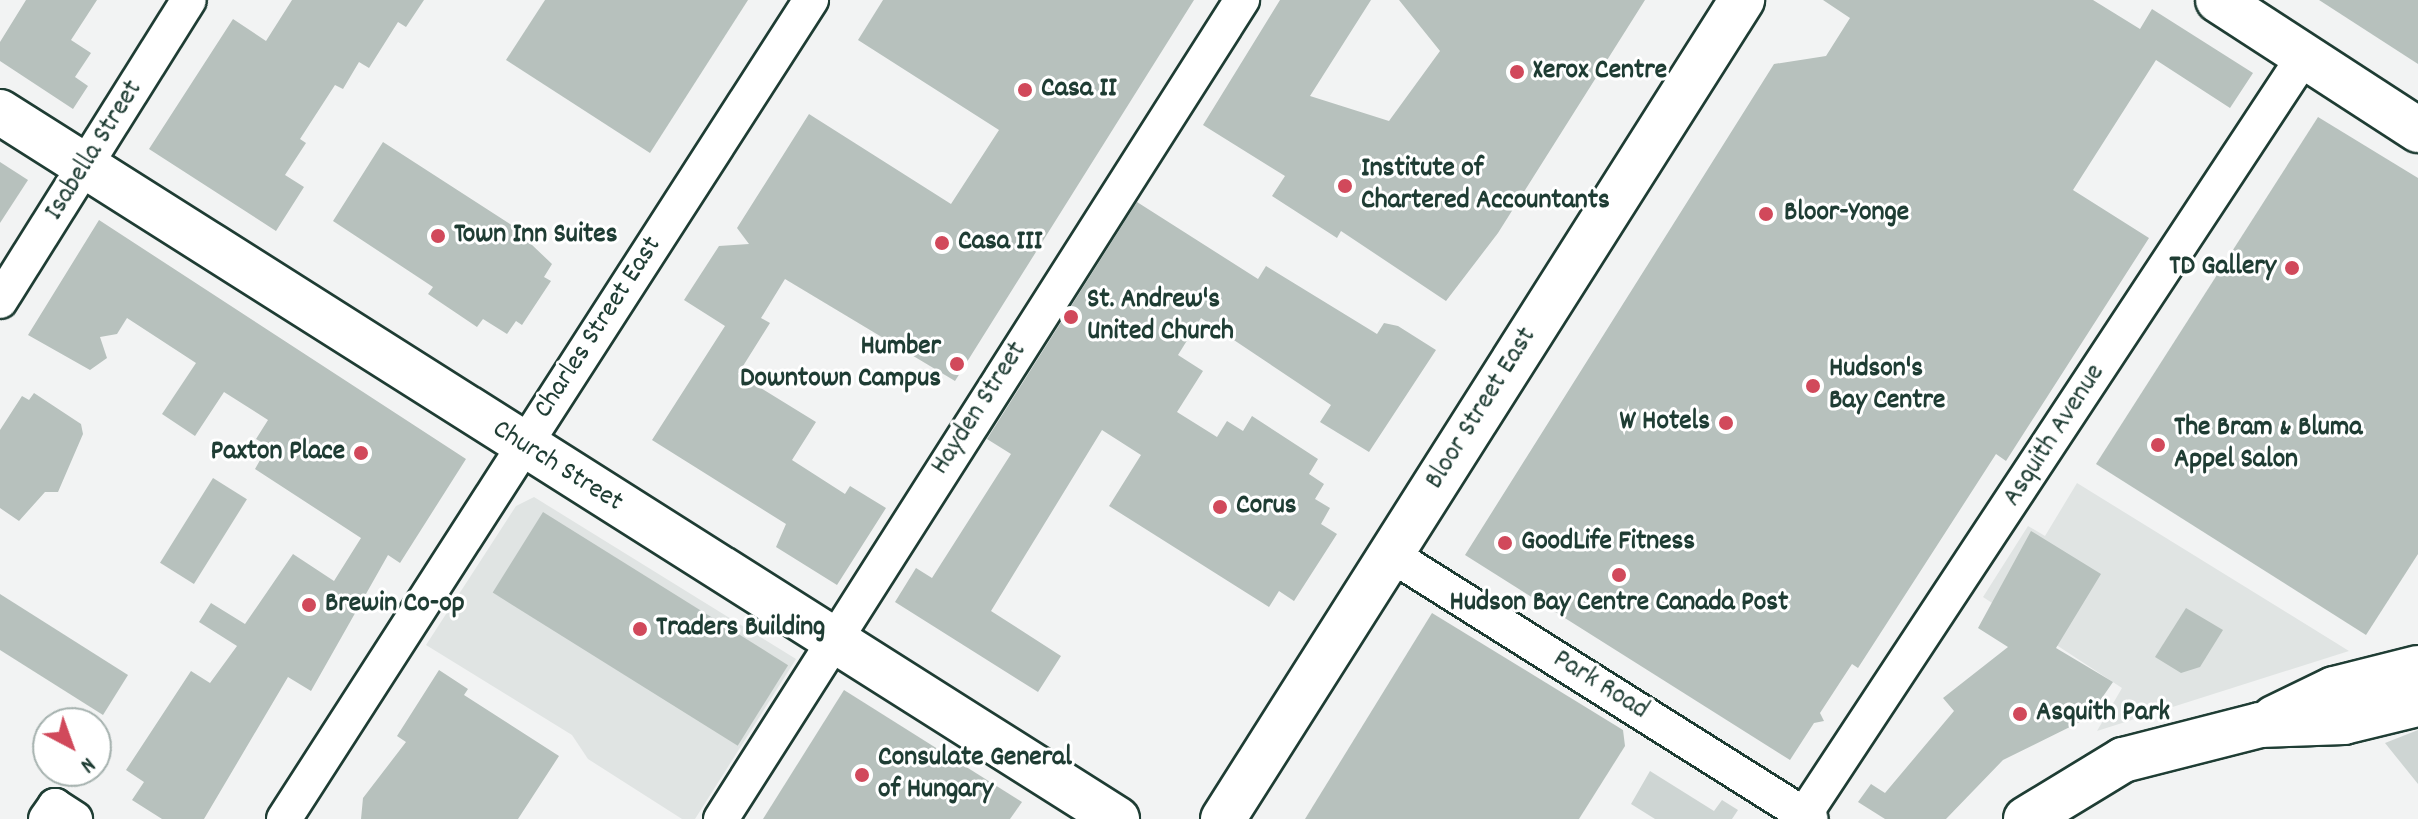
<!DOCTYPE html>
<style>
body{margin:0}
#map{position:relative;width:2418px;height:819px;overflow:hidden;background:#f2f3f3;font-family:Dekko,sans-serif}
div>[style]{position:absolute}
.built>*{inset:0;background:#e0e4e3}
.green>*{inset:0;background:#ced5d3}
.building>*{inset:0;background:#b7c1bd;transform-origin:0 0}
.roads{filter:drop-shadow(2px 0 #1f3d34) drop-shadow(-2px 0 #1f3d34) drop-shadow(0 2px #1f3d34) drop-shadow(0 -2px #1f3d34)}
.minor>*{height:34px;margin:-17px;padding:0 17px;transform-origin:17px;border-radius:17px;background:#fff}
.primary>*{height:44px;margin:-22px;padding:0 22px;transform-origin:22px;border-radius:22px;background:#fff}
.dots>*{width:22px;height:22px;translate:-50% -50%;box-sizing:border-box;border:4px solid #fff;border-radius:50%}
span{translate:-50% -50%;white-space:nowrap;text-align:center;line-height:1.15;-webkit-text-stroke:6px #fff;paint-order:stroke}
.poi-label{font-size:28px;color:#1f3d34;font-weight:700}
.left{translate:0 -50%;text-align:left}
.right{translate:-100% -50%;text-align:right}
.street-label{font-size:28px;color:#1f3d34}
.north{position:absolute;left:32px;top:707px;width:80px;height:80px;box-sizing:border-box;background:#fff;border:2px solid #a5b1ae;border-radius:50%;rotate:139deg;font-size:22px;font-weight:700;line-height:32px;text-align:center;color:#1f3d34}
.north::after{content:'';display:block;margin:auto;width:28px;height:36px;background:#d1495b;clip-path:polygon(50% 0,100% 100%,50% 72%,0 100%)}
</style>
<div id="map">
<div class="built">
<i style="clip-path:polygon(2077px 483px,2349px 651px,2097px 731px,2122px 688px,1983px 597px,2028px 526px,2045px 536px)"></i>
<i style="clip-path:polygon(534px 497px,796px 659px,695px 819px,682px 819px,588px 759px,572px 735px,426px 645px,516px 506px)"></i>
</div>
<div class="green">
<i style="clip-path:polygon(2418px 730px,2418px 784px,2385px 743px)"></i>
<i style="clip-path:polygon(1650px 771px,1714px 811px,1722px 800px,1738px 810px,1732px 819px,1655px 819px,1631px 804px)"></i>
</div>
<div class="building">
<i style="clip-path:polygon(26px 0,97px 0,71px 40px,91px 53px,75px 77px,88px 86px,73px 109px,0 61px,0 42px)"></i>
<i style="clip-path:polygon(292px 0,424px 0,406px 27px,398px 22px,369px 68px,359px 62px,343px 89px,335px 85px,300px 139px,306px 143px,285px 175px,304px 187px,276px 231px,149px 149px,233px 19px,266px 41px)"></i>
<i style="clip-path:polygon(545px 0,748px 0,650px 153px,506px 60px)"></i>
<i style="clip-path:polygon(883px 0,1194px 0,955px 381px,785px 279px,761px 318px,770px 323px,738px 374px,816px 422px,792px 460px,845px 494px,850px 486px,886px 508px,837px 585px,776px 547px,786px 524px,652px 440px,725px 326px,684px 300px,719px 246px,749px 244px,737px 228px,809px 114px,951px 204px,999px 130px,858px 40px)"></i>
<i style="clip-path:polygon(1280px 0,1371px 0,1310px 96px,1389px 121px,1440px 51px,1399px 0,1645px 0,1498px 233px,1446px 301px,1341px 231px,1337px 238px,1272px 196px,1285px 176px,1203px 125px)"></i>
<i style="clip-path:polygon(1823px 0,2093px 0,2140px 29px,2152px 9px,2253px 73px,2230px 108px,2156px 60px,2073px 190px,2149px 238px,2006px 461px,1996px 454px,1858px 668px,1852px 664px,1820px 713px,1824px 721px,1814px 723px,1790px 760px,1465px 555px,1774px 64px,1826px 56px,1850px 18px)"></i>
<i style="clip-path:polygon(2319px 0,2418px 0,2418px 64px)"></i>
<i style="clip-path:polygon(2318px 117px,2418px 178px,2418px 554px,2366px 635px,2096px 464px)"></i>
<i style="clip-path:polygon(383px 142px,510px 224px,552px 264px,544px 277px,551px 281px,522px 325px,516px 321px,507px 334px,483px 319px,477px 327px,428px 294px,433px 287px,333px 221px)"></i>
<i style="clip-path:polygon(0 162px,28px 180px,0 223px)"></i>
<i style="clip-path:polygon(1137px 202px,1258px 279px,1266px 266px,1377px 334px,1384px 323px,1398px 326px,1436px 350px,1369px 452px,1320px 422px,1331px 405px,1201px 318px,1178px 355px,1203px 371px,1177px 412px,1217px 437px,1227px 421px,1243px 431px,1252px 416px,1318px 459px,1309px 474px,1324px 484px,1315px 499px,1330px 508px,1321px 524px,1337px 534px,1294px 601px,1279px 591px,1269px 607px,1109px 506px,1141px 455px,1102px 430px,991px 611px,1061px 656px,1038px 692px,895px 602px,916px 568px,932px 578px,1011px 454px,987px 439px)"></i>
<i style="clip-path:polygon(99px 220px,466px 459px,400px 563px,388px 555px,311px 691px,288px 677px,204px 819px,162px 819px,132px 800px,144px 782px,126px 770px,191px 671px,210px 683px,237px 646px,199px 622px,211px 603px,245px 624px,293px 554px,334px 581px,361px 538px,255px 469px,268px 446px,256px 439px,268px 420px,224px 392px,195px 436px,162px 414px,196px 363px,127px 318px,117px 334px,100px 337px,107px 358px,90px 370px,28px 335px)"></i>
<i style="clip-path:polygon(34px 393px,81px 424px,83px 434px,58px 492px,45px 492px,19px 521px,0 508px,0 430px,22px 396px,29px 400px)"></i>
<i style="left:213px;top:478px;width:40px;height:100px;rotate:32deg"></i>
<i style="left:543px;top:512px;width:289px;height:95px;rotate:32deg"></i>
<i style="clip-path:polygon(2031px 531px,2101px 574px,2056px 648px,2113px 682px,2088px 718px,2003px 760px,1946px 819px,1885px 819px,1858px 802px,1871px 784px,1885px 793px,1954px 711px,1943px 698px,2008px 647px,1978px 628px)"></i>
<i style="clip-path:polygon(0 594px,128px 675px,103px 715px,0 650px)"></i>
<i style="clip-path:polygon(2186px 608px,2223px 630px,2200px 667px,2181px 673px,2155px 657px)"></i>
<i style="clip-path:polygon(1432px 613px,1623px 730px,1625px 746px,1579px 819px,1305px 819px)"></i>
<i style="clip-path:polygon(439px 670px,468px 689px,464px 695px,559px 756px,518px 819px,361px 819px,363px 798px,406px 742px,397px 736px)"></i>
<i style="clip-path:polygon(844px 690px,1022px 802px,1010px 819px,763px 819px)"></i>
</div>
<div class="roads">
<div class="minor">
<i style="left:0;top:301px;width:355px;rotate:-57.9deg"></i>
<i style="left:1390px;top:554px;width:497px;rotate:32.2deg"></i>
<i style="left:1804px;top:815px;width:910px;rotate:-56.61deg"></i>
<i style="left:46px;top:819px;width:16px;rotate:-55deg"></i>
<i style="left:55px;top:806px;width:24px;rotate:33deg"></i>
<i style="left:284px;top:819px;width:974px;rotate:-57.24deg"></i>
<i style="left:721px;top:819px;width:971px;rotate:-57.54deg"></i>
</div>
<div class="primary">
<i style="left:2218px;top:0;width:239px;rotate:33deg"></i>
<i style="left:0;top:112px;width:1322px;rotate:32.33deg"></i>
<i style="left:2274px;top:718px;width:67px;rotate:-25.8deg"></i>
<i style="left:2334px;top:689px;width:87px;rotate:-14deg"></i>
<i style="left:1223px;top:819px;width:970px;rotate:-57.64deg"></i>
<i style="left:2026px;top:819px;width:114px;rotate:-31.3deg"></i>
<i style="left:2123px;top:760px;width:141px;rotate:-14.3deg"></i>
<i style="left:2260px;top:725px;width:84px;rotate:-2deg"></i>
<i style="left:2344px;top:722px;width:76px;rotate:-13.7deg"></i>
</div>
</div>
<div class="dots">
<i style="left:1517px;top:72px;background:#d1495b"></i>
<i style="left:1025px;top:90px;background:#d1495b"></i>
<i style="left:1345px;top:186px;background:#d1495b"></i>
<i style="left:1766px;top:214px;background:#d1495b"></i>
<i style="left:438px;top:236px;background:#d1495b"></i>
<i style="left:942px;top:243px;background:#d1495b"></i>
<i style="left:2292px;top:268px;background:#d1495b"></i>
<i style="left:1071px;top:317px;background:#d1495b"></i>
<i style="left:957px;top:364px;background:#d1495b"></i>
<i style="left:1813px;top:386px;background:#d1495b"></i>
<i style="left:1726px;top:423px;background:#d1495b"></i>
<i style="left:2158px;top:445px;background:#d1495b"></i>
<i style="left:361px;top:453px;background:#d1495b"></i>
<i style="left:1220px;top:507px;background:#d1495b"></i>
<i style="left:1505px;top:543px;background:#d1495b"></i>
<i style="left:1619px;top:575px;background:#d1495b"></i>
<i style="left:309px;top:605px;background:#d1495b"></i>
<i style="left:640px;top:629px;background:#d1495b"></i>
<i style="left:2020px;top:714px;background:#d1495b"></i>
<i style="left:862px;top:775px;background:#d1495b"></i>
</div>
<div class="poi-label">
<span class="left" style="left:1533px;top:72px">Xerox Centre</span>
<span class="left" style="left:1041px;top:90px">Casa II</span>
<span class="left" style="left:1361px;top:186px">Institute of<br>Chartered Accountants</span>
<span class="left" style="left:1784px;top:214px">Bloor-Yonge</span>
<span class="left" style="left:454px;top:236px">Town Inn Suites</span>
<span class="left" style="left:958px;top:243px">Casa III</span>
<span class="right" style="left:2276px;top:268px">TD Gallery</span>
<span class="left" style="left:1087px;top:317px">St. Andrew's<br>United Church</span>
<span class="right" style="left:941px;top:364px">Humber<br>Downtown Campus</span>
<span class="left" style="left:1829px;top:386px">Hudson's<br>Bay Centre</span>
<span class="right" style="left:1710px;top:423px">W Hotels</span>
<span class="left" style="left:2174px;top:445px">The Bram &amp; Bluma<br>Appel Salon</span>
<span class="right" style="left:345px;top:453px">Paxton Place</span>
<span class="left" style="left:1236px;top:507px">Corus</span>
<span class="left" style="left:1521px;top:543px">GoodLife Fitness</span>
<span style="left:1619px;top:604px">Hudson Bay Centre Canada Post</span>
<span class="left" style="left:325px;top:605px">Brewin Co-op</span>
<span class="left" style="left:656px;top:629px">Traders Building</span>
<span class="left" style="left:2036px;top:714px">Asquith Park</span>
<span class="left" style="left:878px;top:775px">Consulate General<br>of Hungary</span>
</div>
<div class="street-label">
<span style="left:95px;top:151px;rotate:-58deg">Isabella Street</span>
<span style="left:599px;top:328px;rotate:-57deg">Charles Street East</span>
<span style="left:980px;top:409px;rotate:-57deg">Hayden Street</span>
<span style="left:1482px;top:409px;rotate:-58deg">Bloor Street East</span>
<span style="left:2055px;top:436px;rotate:-57deg">Asquith Avenue</span>
<span style="left:557px;top:467px;rotate:32deg">Church Street</span>
<span style="left:1600px;top:686px;rotate:32deg">Park Road</span>
</div>
<div class="north">N</div>
</div>
